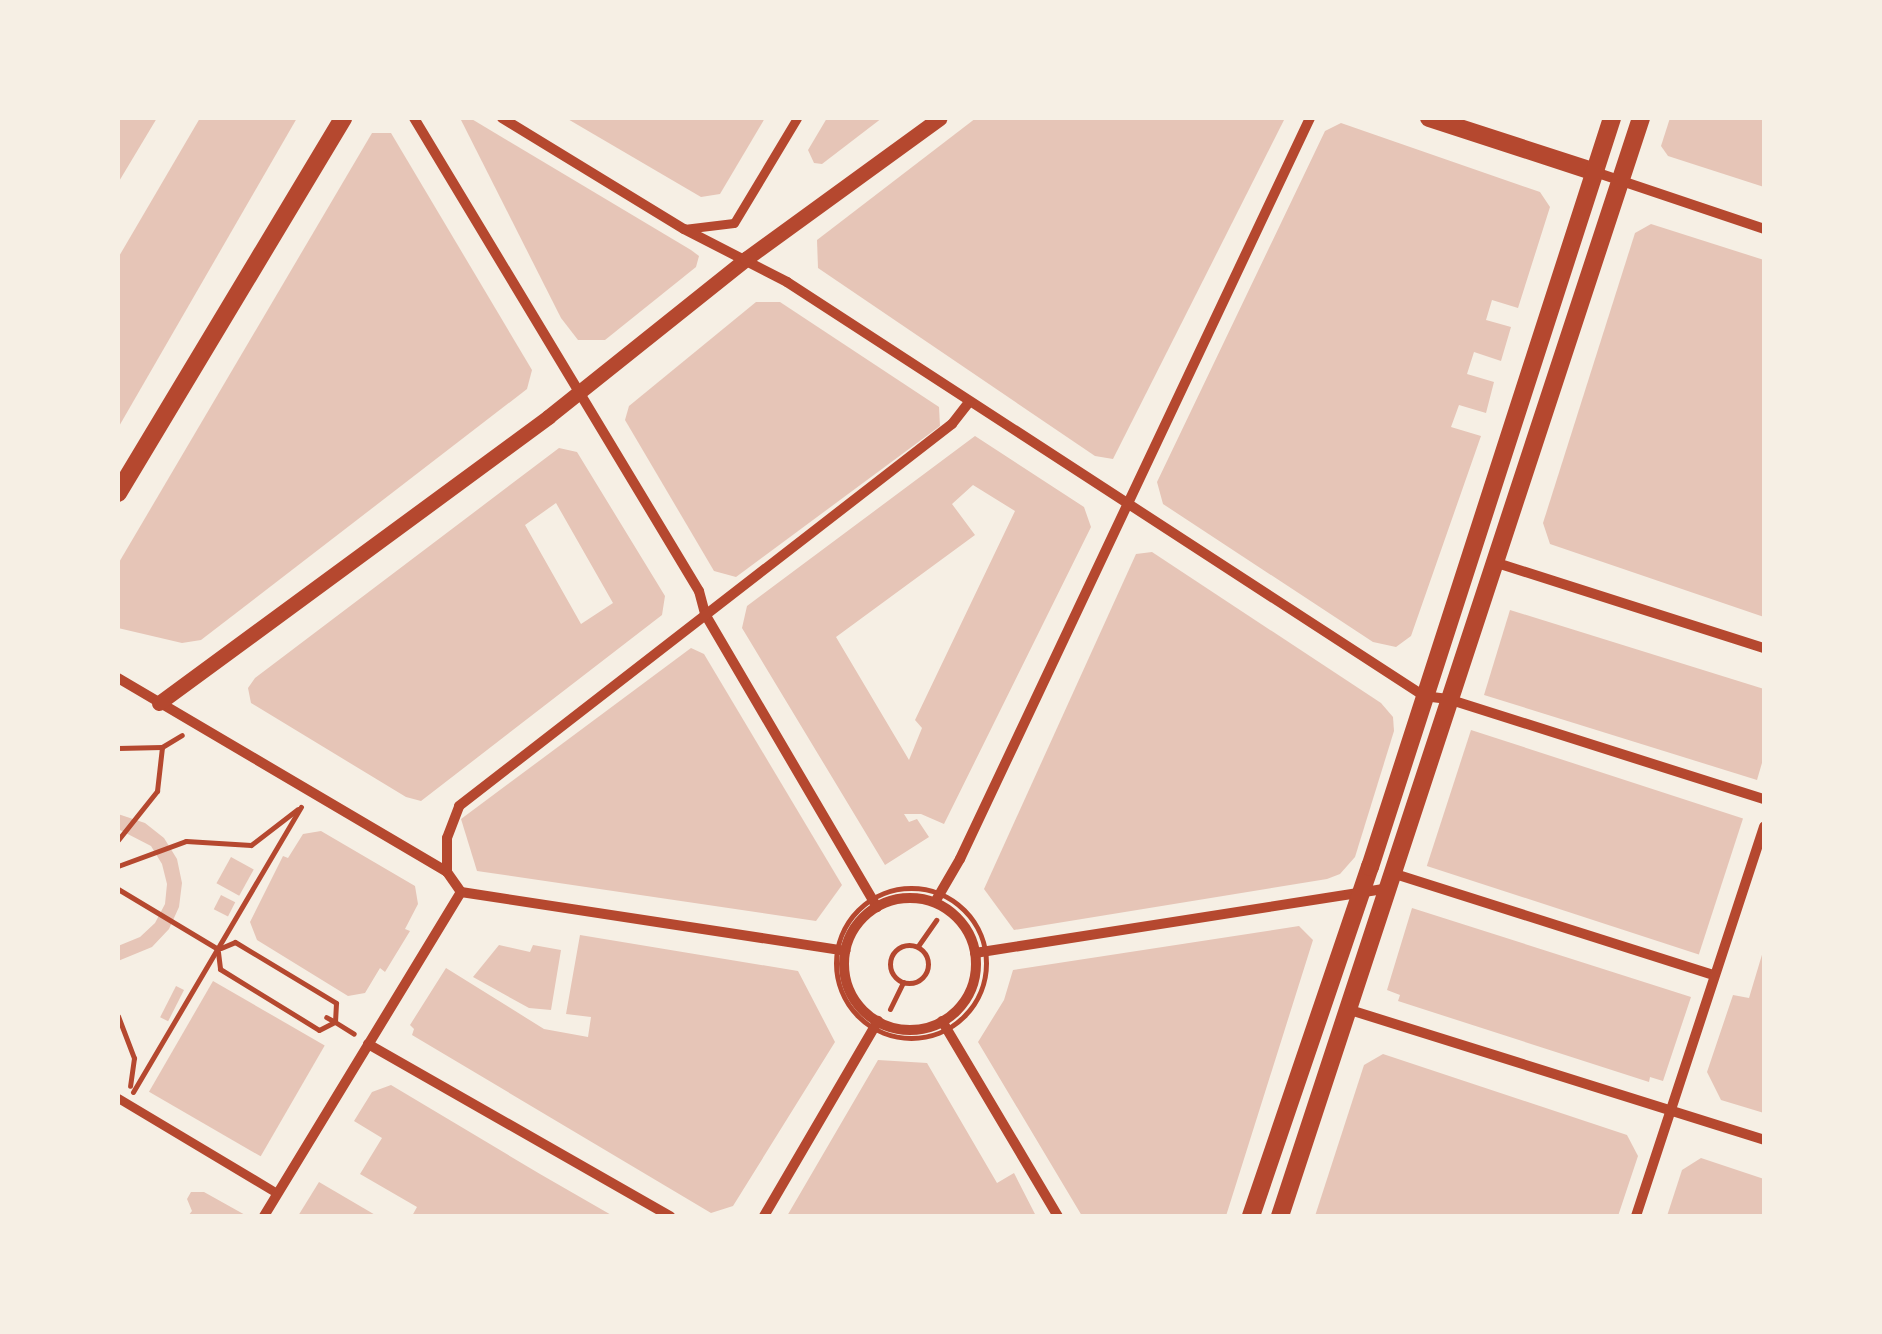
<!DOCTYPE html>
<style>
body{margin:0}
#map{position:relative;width:1882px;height:1334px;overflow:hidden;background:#f6efe4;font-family:"Noto Serif",serif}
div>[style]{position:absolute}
.building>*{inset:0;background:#e6c5b7;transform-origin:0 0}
.path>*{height:5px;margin:-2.5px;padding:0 2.5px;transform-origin:2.5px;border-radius:2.5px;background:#b5482f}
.path>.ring{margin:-2.5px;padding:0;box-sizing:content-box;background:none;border:5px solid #b5482f;border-radius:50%}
.pedestrian>*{height:9px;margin:-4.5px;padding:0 4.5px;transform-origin:4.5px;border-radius:4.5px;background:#b5482f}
.minor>*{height:10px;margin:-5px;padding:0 5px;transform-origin:5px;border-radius:5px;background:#b5482f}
.minor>.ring{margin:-5px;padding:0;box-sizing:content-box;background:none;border:10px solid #b5482f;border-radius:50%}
.tertiary>*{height:15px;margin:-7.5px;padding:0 7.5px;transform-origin:7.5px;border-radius:7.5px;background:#b5482f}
.secondary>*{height:18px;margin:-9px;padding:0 9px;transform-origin:9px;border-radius:9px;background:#b5482f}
.primary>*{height:18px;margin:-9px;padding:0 9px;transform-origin:9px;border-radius:9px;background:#b5482f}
span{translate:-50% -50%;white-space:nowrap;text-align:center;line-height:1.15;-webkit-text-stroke:8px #f6efe4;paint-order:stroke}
.frame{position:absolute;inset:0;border:120px solid #f6efe4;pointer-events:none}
</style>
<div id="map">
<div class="building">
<i style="clip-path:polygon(118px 118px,157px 118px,118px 183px)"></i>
<i style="clip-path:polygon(200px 118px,297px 118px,118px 428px,118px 258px)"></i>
<i style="clip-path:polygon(460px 118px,470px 118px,691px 250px,699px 256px,696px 267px,605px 340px,578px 340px,561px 318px)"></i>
<i style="clip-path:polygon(566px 118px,765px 118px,720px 194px,701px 197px)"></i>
<i style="clip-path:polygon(827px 118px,882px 118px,822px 164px,814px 163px,808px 150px)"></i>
<i style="clip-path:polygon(976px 118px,1285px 118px,1113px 459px,1095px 456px,818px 268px,817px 240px)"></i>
<i style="clip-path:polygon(1670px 118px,1764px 118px,1764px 187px,1668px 156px,1661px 146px)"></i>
<i style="clip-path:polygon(1341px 123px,1540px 192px,1550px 207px,1518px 308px,1492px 300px,1486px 320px,1511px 327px,1501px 361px,1474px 352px,1467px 374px,1494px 382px,1486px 413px,1459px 405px,1451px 427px,1481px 436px,1411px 636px,1396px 647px,1373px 642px,1163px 504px,1157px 482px,1325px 131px)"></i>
<i style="clip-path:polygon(372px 133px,391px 133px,532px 370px,527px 389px,201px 640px,182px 643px,118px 628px,118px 564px)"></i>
<i style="clip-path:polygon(1651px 224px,1764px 260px,1764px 617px,1550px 544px,1543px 523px,1635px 233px)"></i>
<i style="clip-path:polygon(756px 302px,780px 302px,939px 407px,940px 426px,736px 577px,714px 571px,625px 420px,629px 406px)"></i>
<i style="clip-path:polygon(evenodd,975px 436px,1084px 507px,1091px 527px,944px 824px,921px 814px,904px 814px,909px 822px,917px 819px,929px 837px,885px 865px,742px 628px,747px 606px,975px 436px,973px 485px,1015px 511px,915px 720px,922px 728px,909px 760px,836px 637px,975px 535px,952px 504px,973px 485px)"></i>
<i style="clip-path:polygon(evenodd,559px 448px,577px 452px,665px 596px,662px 615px,421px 801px,406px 797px,251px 703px,248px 688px,255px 678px,559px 448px,556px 503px,613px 603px,581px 624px,525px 525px,556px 503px)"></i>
<i style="clip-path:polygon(1152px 552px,1381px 703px,1393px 717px,1394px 731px,1355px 857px,1340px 874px,1327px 879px,1014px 930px,984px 889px,1136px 554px)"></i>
<i style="clip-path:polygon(1510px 610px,1764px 689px,1764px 756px,1757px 780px,1484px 695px)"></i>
<i style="clip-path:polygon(691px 648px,704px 654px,842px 885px,816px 921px,477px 871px,461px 819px)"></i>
<i style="left:1471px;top:730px;width:286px;height:143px;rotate:18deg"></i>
<i style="clip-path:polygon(118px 814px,145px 823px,164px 838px,177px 859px,182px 883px,179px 907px,169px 929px,152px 947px,118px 961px,118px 946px,140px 937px,155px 923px,165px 904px,167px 884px,162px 864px,151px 846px,118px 829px)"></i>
<i style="clip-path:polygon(321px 831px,415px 886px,418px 904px,405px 929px,410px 931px,385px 972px,380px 968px,365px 993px,348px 996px,257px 940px,250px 922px,283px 856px,288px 858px,303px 834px)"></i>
<i style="left:231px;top:857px;width:26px;height:30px;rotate:29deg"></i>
<i style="left:221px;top:895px;width:16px;height:16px;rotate:27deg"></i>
<i style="clip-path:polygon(1412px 908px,1691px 997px,1663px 1081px,1650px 1077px,1649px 1082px,1398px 1001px,1400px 995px,1387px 990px)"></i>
<i style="clip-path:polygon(1299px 926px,1313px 940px,1226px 1216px,1082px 1216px,978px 1042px,1004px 1000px,1013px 970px)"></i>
<i style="clip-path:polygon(580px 935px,798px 971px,835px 1042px,733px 1206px,711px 1213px,412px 1035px,414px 1029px,410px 1025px,446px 968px,544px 1029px,588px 1037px,591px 1017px,566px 1014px)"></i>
<i style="clip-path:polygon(499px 945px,530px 952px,533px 945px,561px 950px,551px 1010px,529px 1008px,473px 977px)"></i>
<i style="clip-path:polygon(1764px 948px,1764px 1113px,1721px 1100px,1707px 1072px,1733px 995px,1749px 998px)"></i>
<i style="left:213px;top:981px;width:129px;height:128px;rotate:30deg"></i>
<i style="left:176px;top:986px;width:9px;height:35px;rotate:27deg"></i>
<i style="clip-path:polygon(1383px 1054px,1627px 1135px,1638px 1156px,1618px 1216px,1315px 1216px,1364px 1065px)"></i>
<i style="clip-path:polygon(878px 1060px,927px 1063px,997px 1183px,1014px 1173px,1036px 1216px,787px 1216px)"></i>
<i style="clip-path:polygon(391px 1085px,540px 1174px,613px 1216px,412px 1216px,417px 1207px,360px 1174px,382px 1138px,354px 1121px,372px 1092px)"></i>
<i style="clip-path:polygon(1701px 1158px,1764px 1179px,1764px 1216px,1667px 1216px,1682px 1170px)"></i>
<i style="clip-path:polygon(319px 1182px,377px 1216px,298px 1216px)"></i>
<i style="clip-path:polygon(191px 1192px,204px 1192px,247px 1216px,188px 1216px,192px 1211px,187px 1199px)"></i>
</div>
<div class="path">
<i style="left:118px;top:748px;width:44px;rotate:-1.3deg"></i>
<i style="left:118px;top:840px;width:63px;rotate:-51.5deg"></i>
<i style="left:157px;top:791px;width:44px;rotate:-83.5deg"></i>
<i style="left:162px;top:747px;width:23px;rotate:-31deg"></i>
<i style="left:118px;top:866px;width:72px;rotate:-20.2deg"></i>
<i style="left:186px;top:841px;width:65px;rotate:3.5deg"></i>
<i style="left:251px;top:845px;width:59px;rotate:-37.5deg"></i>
<i class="ring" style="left:836px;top:888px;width:145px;height:145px"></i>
<i style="left:118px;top:889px;width:117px;rotate:31deg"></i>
<i class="ring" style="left:890px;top:945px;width:33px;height:33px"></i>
<i style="left:918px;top:946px;width:32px;rotate:-55deg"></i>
<i style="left:221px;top:948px;width:15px;rotate:-23deg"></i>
<i style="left:235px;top:942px;width:118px;rotate:31.1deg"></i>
<i style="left:336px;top:1003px;width:19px;rotate:93deg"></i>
<i style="left:335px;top:1022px;width:22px;rotate:32deg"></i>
<i style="left:218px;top:952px;width:17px;rotate:83deg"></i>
<i style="left:220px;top:969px;width:116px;rotate:31.6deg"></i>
<i style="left:319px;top:1030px;width:18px;rotate:-27deg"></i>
<i style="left:335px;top:1022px;width:10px;rotate:-151deg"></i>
<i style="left:890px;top:1009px;width:30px;rotate:-64deg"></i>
<i style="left:118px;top:1016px;width:45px;rotate:69.1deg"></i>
<i style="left:134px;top:1058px;width:28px;rotate:98deg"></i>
<i style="left:133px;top:1092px;width:331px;rotate:-59.5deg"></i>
</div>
<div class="pedestrian">
<i style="left:684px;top:229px;width:50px;rotate:-6.8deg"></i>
<i style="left:734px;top:223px;width:122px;rotate:-59deg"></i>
<i style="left:118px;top:1098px;width:185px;rotate:30.9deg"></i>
</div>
<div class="minor">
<i style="left:414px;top:118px;width:552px;rotate:58.93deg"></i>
<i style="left:699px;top:591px;width:24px;rotate:75deg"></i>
<i style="left:705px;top:614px;width:340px;rotate:59.6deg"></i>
<i style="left:502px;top:118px;width:213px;rotate:31.4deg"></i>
<i style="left:684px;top:229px;width:116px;rotate:27.2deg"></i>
<i style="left:787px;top:282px;width:760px;rotate:33.02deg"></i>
<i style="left:1424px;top:696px;width:24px;rotate:7deg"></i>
<i style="left:1448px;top:699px;width:331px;rotate:17.6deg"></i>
<i style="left:1595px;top:172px;width:178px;rotate:18.6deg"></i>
<i style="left:1494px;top:562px;width:283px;rotate:17.7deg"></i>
<i style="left:118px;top:678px;width:382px;rotate:30.5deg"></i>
<i style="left:447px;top:872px;width:24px;rotate:55deg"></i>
<i style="left:447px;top:872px;width:34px;rotate:-90deg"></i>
<i style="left:447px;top:838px;width:34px;rotate:-69deg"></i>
<i style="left:459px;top:806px;width:624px;rotate:-37.77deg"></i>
<i style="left:952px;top:424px;width:28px;rotate:-52deg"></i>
<i style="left:1392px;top:873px;width:338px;rotate:17.6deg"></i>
<i style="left:461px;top:892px;width:389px;rotate:8.7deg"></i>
<i class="ring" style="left:844px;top:898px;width:122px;height:122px"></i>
<i style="left:935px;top:902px;width:50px;rotate:-59.8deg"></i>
<i style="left:960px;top:859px;width:820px;rotate:-64.72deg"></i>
<i style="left:975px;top:953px;width:415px;rotate:-8.9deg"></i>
<i style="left:1347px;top:1009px;width:437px;rotate:17.4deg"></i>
<i style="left:942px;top:1021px;width:227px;rotate:59.3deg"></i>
<i style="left:368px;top:1044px;width:348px;rotate:29.7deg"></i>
<i style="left:264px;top:1216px;width:379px;rotate:-58.7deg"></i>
<i style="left:764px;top:1216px;width:226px;rotate:-59.7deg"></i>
<i style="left:1636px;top:1216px;width:410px;rotate:-71.8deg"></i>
</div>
<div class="tertiary">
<i style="left:159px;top:703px;width:483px;rotate:-36.3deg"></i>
<i style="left:548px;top:417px;width:255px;rotate:-38.6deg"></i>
<i style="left:747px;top:258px;width:238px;rotate:-36deg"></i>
</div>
<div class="secondary">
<i style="left:1429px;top:118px;width:175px;rotate:18deg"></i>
<i style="left:118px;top:493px;width:437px;rotate:-59deg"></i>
</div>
<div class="primary">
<i style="left:1251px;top:1216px;width:369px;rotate:-71.2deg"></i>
<i style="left:1370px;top:867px;width:787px;rotate:-72.09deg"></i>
<i style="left:1280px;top:1216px;width:1156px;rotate:-71.8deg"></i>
</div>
<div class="frame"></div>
</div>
